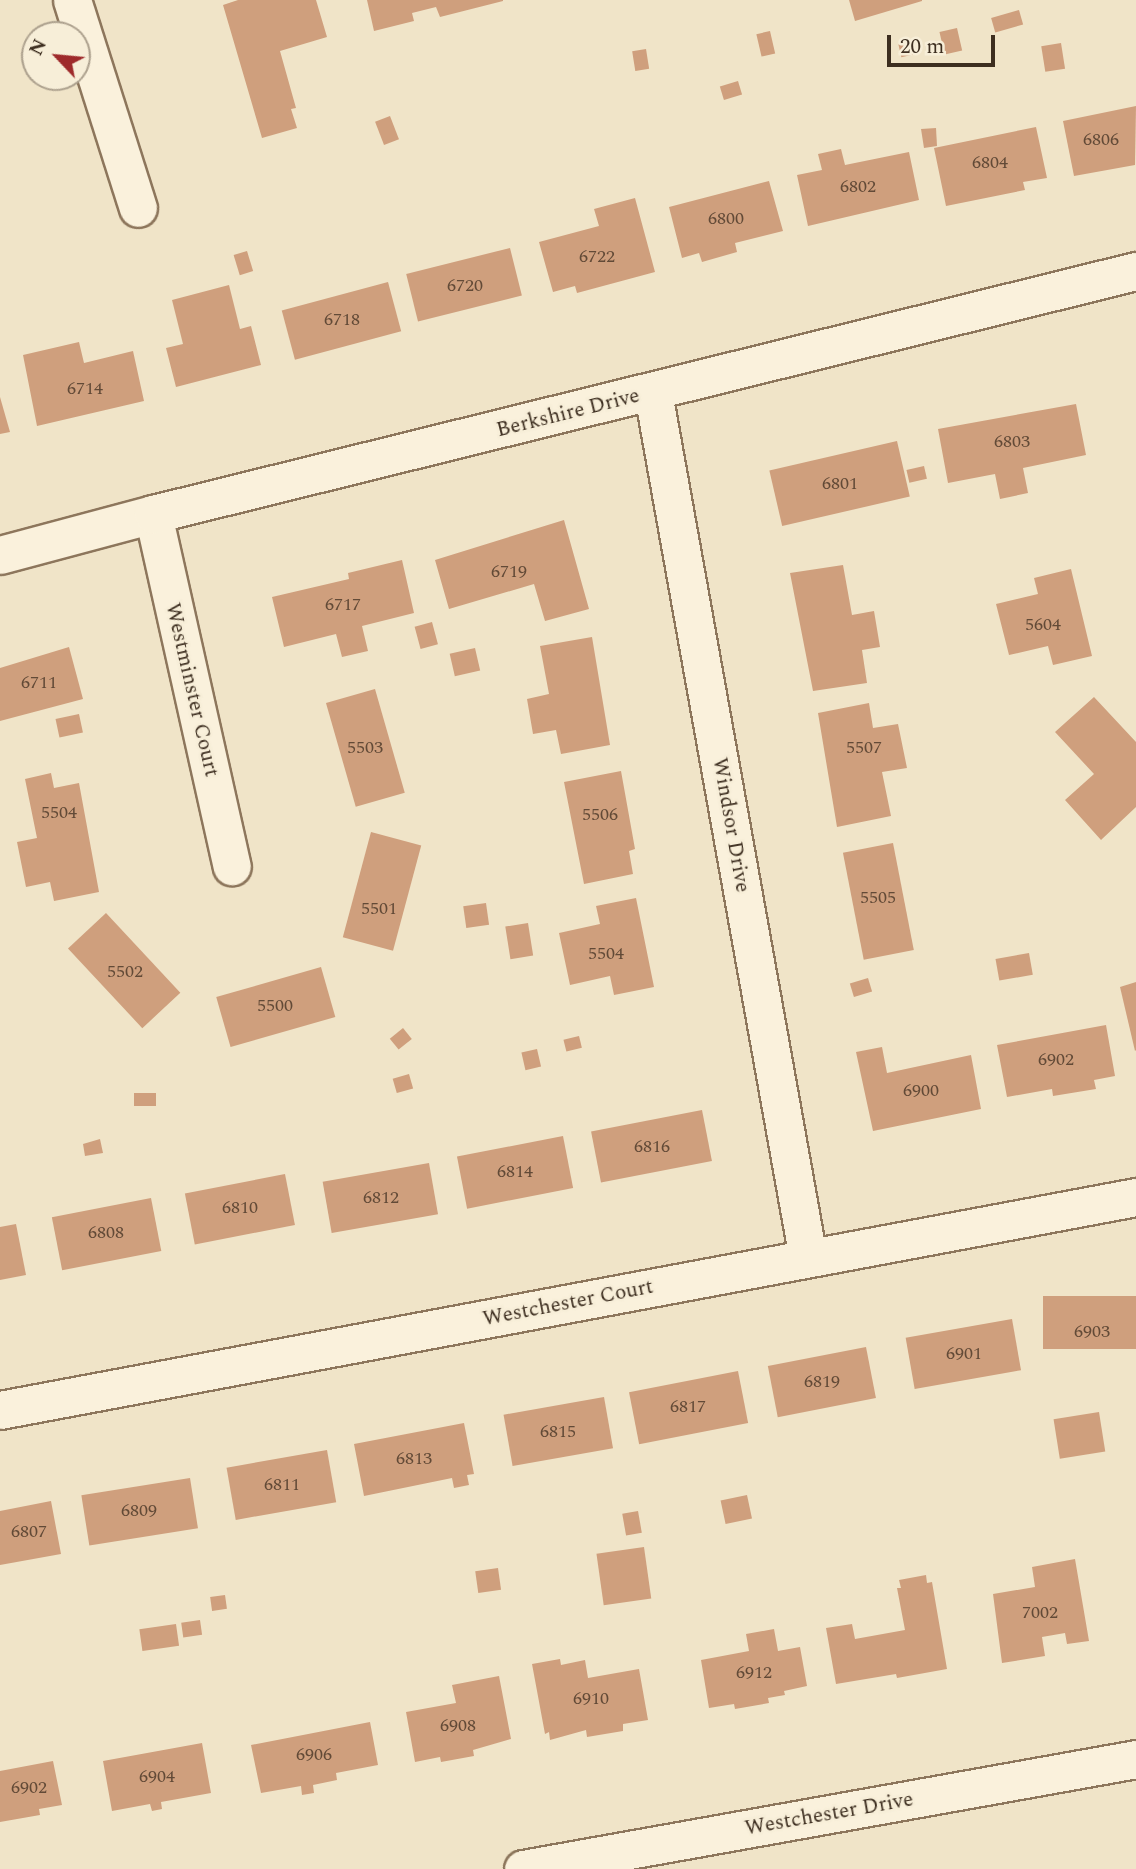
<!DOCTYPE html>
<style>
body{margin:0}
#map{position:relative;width:1136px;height:1869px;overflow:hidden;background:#f0e4c8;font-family:Spectral,serif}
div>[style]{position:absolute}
.building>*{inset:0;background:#cf9f7d;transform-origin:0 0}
.roads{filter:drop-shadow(2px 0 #8d765c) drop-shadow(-2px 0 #8d765c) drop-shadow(0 2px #8d765c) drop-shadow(0 -2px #8d765c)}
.minor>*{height:37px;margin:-18.5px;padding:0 18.5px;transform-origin:18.5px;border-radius:18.5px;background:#faf1dc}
span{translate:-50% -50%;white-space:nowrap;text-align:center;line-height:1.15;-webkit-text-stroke:5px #f7eed8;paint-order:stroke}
.number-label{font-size:18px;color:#624a37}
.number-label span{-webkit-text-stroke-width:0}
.street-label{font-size:21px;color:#3d2e20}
.north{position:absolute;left:21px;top:21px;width:70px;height:70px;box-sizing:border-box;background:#f7eed8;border:2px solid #ada18e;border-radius:50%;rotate:296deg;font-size:19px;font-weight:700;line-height:28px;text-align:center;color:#3d2e20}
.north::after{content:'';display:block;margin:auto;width:24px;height:32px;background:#9e2a2b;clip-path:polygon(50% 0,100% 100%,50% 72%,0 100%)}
.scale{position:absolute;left:887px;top:35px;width:108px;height:32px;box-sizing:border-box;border:4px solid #3d2e20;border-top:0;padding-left:9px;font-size:21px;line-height:24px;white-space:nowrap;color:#3d2e20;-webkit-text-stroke:5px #f7eed8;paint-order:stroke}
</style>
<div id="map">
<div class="building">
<i style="clip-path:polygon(238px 0,316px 0,327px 37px,280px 51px,296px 108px,291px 109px,297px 128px,262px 138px,223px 5px)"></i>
<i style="clip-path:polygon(367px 0,503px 0,503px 1px,440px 17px,436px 7px,412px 13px,414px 21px,374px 31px)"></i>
<i style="clip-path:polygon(849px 0,922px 0,922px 1px,855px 21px)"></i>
<i style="left:1019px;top:10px;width:15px;height:29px;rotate:74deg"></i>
<i style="left:957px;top:28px;width:23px;height:18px;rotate:77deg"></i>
<i style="left:770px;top:31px;width:23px;height:14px;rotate:77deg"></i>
<i style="left:914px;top:41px;width:13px;height:16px;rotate:77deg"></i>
<i style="left:1061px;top:43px;width:26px;height:20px;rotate:81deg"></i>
<i style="left:646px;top:49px;width:20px;height:14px;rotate:81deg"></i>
<i style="left:738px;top:81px;width:14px;height:19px;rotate:73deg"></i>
<i style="clip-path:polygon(1136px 106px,1135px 165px,1074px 176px,1063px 121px)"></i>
<i style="left:390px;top:116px;width:25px;height:16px;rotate:69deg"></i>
<i style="clip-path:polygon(1036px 127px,1047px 178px,1023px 182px,1025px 190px,946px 206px,934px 148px)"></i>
<i style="clip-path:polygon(936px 128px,937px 146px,924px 148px,921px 129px)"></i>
<i style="clip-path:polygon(841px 149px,845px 165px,909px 152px,919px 200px,808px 226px,797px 175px,822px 170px,818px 154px)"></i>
<i style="clip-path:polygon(769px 181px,783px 231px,735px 243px,737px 252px,702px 262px,699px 253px,682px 258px,669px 207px)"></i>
<i style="clip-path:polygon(635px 198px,655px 272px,577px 293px,575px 286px,553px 292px,539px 242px,599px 226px,594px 209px)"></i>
<i style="left:510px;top:248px;width:49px;height:107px;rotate:76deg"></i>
<i style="left:247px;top:251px;width:21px;height:14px;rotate:73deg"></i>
<i style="left:388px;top:282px;width:51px;height:110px;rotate:75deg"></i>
<i style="clip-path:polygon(229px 285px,240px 329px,251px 326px,261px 365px,176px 387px,166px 348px,183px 344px,172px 300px)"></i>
<i style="clip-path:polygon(79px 342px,84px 363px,133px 351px,144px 401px,37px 426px,23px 355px)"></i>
<i style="clip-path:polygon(0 397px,10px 432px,0 434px)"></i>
<i style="clip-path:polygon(1076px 404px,1086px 455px,1023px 468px,1028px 493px,1000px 499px,995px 474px,948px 483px,938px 429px)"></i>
<i style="left:897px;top:441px;width:57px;height:131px;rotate:77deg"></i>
<i style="left:924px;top:466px;width:13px;height:18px;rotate:77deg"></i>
<i style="clip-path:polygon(564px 520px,589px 609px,545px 621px,534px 584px,449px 609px,435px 560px)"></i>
<i style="clip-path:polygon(402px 560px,414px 613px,362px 626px,368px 651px,342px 657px,336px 634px,284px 647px,272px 597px,349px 579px,348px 573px)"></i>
<i style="clip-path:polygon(843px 565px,852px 615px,874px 611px,880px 647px,862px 650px,867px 683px,813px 691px,790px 573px)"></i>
<i style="clip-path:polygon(1071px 569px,1092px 656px,1053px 665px,1048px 646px,1009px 655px,996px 604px,1038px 594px,1034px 578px)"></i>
<i style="left:432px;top:622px;width:23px;height:18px;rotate:75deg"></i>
<i style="clip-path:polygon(592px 637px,610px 745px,561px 754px,556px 730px,533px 734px,527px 699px,549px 694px,540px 646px)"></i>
<i style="clip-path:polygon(69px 647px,83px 699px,0 721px,0 668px)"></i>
<i style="left:475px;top:648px;width:23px;height:26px;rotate:77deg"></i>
<i style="left:375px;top:689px;width:108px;height:51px;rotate:74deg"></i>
<i style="clip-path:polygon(1094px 697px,1136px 742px,1136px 807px,1101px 840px,1065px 800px,1094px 774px,1055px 732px)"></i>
<i style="clip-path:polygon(869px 703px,873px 728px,898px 724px,907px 768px,882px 772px,891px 816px,837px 827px,818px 713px)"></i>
<i style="left:79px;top:714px;width:19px;height:24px;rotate:78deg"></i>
<i style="clip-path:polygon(621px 771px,635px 849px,629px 851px,633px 874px,584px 884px,564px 782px)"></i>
<i style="clip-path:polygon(51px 773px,54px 788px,79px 783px,99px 892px,54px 901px,50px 882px,26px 887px,17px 842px,37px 838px,25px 779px)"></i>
<i style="left:371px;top:832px;width:52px;height:109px;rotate:15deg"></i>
<i style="left:893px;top:843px;width:109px;height:51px;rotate:79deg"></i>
<i style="clip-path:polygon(636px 898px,654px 987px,614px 995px,610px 976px,570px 985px,559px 933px,600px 924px,596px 906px)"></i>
<i style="left:486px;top:903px;width:22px;height:23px;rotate:82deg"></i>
<i style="left:106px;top:913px;width:109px;height:52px;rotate:47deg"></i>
<i style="left:528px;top:923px;width:33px;height:23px;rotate:81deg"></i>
<i style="left:1029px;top:953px;width:22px;height:34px;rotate:80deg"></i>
<i style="left:321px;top:967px;width:52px;height:109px;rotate:74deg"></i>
<i style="left:868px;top:978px;width:14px;height:19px;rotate:73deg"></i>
<i style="clip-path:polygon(1136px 982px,1136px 1050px,1135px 1051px,1120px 987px)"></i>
<i style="clip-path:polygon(1106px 1025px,1115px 1076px,1094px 1080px,1096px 1089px,1053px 1096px,1052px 1089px,1007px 1097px,997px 1045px)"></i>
<i style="left:403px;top:1028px;width:14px;height:17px;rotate:51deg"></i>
<i style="left:579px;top:1036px;width:12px;height:16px;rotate:76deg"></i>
<i style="clip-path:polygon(882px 1047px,887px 1073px,971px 1055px,981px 1109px,873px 1131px,856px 1052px)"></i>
<i style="left:537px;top:1049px;width:18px;height:16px;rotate:77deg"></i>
<i style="left:409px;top:1074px;width:15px;height:17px;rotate:74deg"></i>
<i style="left:134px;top:1093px;width:22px;height:13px"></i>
<i style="left:702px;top:1110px;width:52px;height:113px;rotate:79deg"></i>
<i style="left:563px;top:1136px;width:53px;height:108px;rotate:79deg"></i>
<i style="clip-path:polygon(100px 1139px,103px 1153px,85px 1156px,83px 1144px)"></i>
<i style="left:429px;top:1163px;width:52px;height:108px;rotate:80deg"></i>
<i style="left:285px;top:1174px;width:52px;height:102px;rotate:79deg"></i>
<i style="left:151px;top:1198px;width:54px;height:101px;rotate:79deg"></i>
<i style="clip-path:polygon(16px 1224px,26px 1275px,0 1280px,0 1227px)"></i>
<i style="left:1136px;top:1296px;width:53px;height:93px;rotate:90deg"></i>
<i style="left:1012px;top:1319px;width:52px;height:108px;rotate:80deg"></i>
<i style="left:866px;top:1347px;width:52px;height:100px;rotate:79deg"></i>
<i style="left:738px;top:1371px;width:53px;height:111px;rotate:79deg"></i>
<i style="left:604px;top:1397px;width:52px;height:102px;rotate:80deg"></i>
<i style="left:1099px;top:1412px;width:40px;height:46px;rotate:81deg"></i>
<i style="clip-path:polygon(464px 1423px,474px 1474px,467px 1475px,469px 1485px,454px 1488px,452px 1478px,364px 1496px,354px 1444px)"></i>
<i style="left:327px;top:1450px;width:53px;height:102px;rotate:80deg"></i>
<i style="left:190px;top:1478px;width:51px;height:110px;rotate:81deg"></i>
<i style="left:747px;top:1495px;width:24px;height:27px;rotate:78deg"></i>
<i style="clip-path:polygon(51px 1501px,61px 1554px,0 1565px,0 1511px)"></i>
<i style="left:638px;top:1511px;width:22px;height:16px;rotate:80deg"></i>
<i style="left:644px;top:1547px;width:52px;height:48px;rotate:82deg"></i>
<i style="clip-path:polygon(1075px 1559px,1089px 1641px,1067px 1644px,1065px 1633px,1042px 1637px,1045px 1656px,1002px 1663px,993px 1594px,1035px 1587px,1032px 1567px)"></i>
<i style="left:498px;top:1568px;width:22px;height:23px;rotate:82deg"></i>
<i style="clip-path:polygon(926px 1575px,927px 1583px,932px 1582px,947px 1669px,897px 1678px,896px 1674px,836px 1684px,826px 1628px,852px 1624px,855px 1639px,905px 1630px,897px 1588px,901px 1588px,899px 1580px)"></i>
<i style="left:225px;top:1595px;width:14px;height:15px;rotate:82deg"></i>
<i style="left:200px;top:1620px;width:15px;height:19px;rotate:82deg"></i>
<i style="left:176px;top:1624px;width:22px;height:37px;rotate:82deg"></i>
<i style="clip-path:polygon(774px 1629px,778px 1651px,800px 1647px,807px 1686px,784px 1691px,785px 1695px,768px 1698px,769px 1703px,735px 1709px,734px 1704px,709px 1708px,701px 1660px,749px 1651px,746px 1634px)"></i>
<i style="clip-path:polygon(560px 1659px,561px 1665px,585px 1660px,588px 1678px,639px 1669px,648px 1720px,623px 1724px,623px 1731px,587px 1737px,586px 1730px,550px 1740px,549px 1732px,545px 1734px,532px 1664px)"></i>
<i style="clip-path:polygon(499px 1676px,511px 1739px,473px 1750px,474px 1756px,441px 1762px,440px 1757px,415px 1762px,406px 1712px,456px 1703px,452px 1685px)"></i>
<i style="clip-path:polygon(370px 1722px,378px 1765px,336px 1773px,337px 1780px,313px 1785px,314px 1793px,302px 1795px,301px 1786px,261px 1793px,251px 1745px)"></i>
<i style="clip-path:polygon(202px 1743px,211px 1793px,161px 1802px,162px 1809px,152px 1811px,150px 1804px,112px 1811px,103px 1761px)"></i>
<i style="clip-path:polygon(53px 1761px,62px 1805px,39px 1809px,40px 1815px,0 1822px,0 1771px)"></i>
</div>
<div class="roads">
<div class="minor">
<i style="left:72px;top:0;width:218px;rotate:72.4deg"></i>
<i style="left:653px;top:393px;width:879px;rotate:79.84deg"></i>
<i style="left:153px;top:514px;width:361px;rotate:77.4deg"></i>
<i style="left:0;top:555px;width:158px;rotate:-15deg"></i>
<i style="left:153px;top:514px;width:1013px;rotate:-13.89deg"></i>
<i style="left:0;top:1410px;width:1156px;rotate:-10.62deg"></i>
<i style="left:523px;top:1869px;width:623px;rotate:-10.17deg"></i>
</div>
</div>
<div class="number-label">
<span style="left:1101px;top:140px">6806</span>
<span style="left:990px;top:163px">6804</span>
<span style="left:858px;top:187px">6802</span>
<span style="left:726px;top:219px">6800</span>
<span style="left:597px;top:257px">6722</span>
<span style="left:465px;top:286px">6720</span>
<span style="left:342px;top:320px">6718</span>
<span style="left:85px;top:389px">6714</span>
<span style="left:1012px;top:442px">6803</span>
<span style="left:840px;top:484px">6801</span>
<span style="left:509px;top:572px">6719</span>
<span style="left:343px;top:605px">6717</span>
<span style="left:1043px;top:625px">5604</span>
<span style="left:39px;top:683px">6711</span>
<span style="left:365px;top:748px">5503</span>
<span style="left:864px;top:748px">5507</span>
<span style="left:59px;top:813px">5504</span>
<span style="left:600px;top:815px">5506</span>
<span style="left:878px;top:898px">5505</span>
<span style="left:379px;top:909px">5501</span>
<span style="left:606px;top:954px">5504</span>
<span style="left:125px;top:972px">5502</span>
<span style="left:275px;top:1006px">5500</span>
<span style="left:1056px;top:1060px">6902</span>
<span style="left:921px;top:1091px">6900</span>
<span style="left:652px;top:1147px">6816</span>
<span style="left:515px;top:1172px">6814</span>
<span style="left:381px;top:1198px">6812</span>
<span style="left:240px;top:1208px">6810</span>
<span style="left:106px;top:1233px">6808</span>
<span style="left:1092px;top:1332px">6903</span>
<span style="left:964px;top:1354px">6901</span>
<span style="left:822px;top:1382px">6819</span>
<span style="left:688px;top:1407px">6817</span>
<span style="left:558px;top:1432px">6815</span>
<span style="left:414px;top:1459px">6813</span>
<span style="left:282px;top:1485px">6811</span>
<span style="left:139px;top:1511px">6809</span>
<span style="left:29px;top:1532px">6807</span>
<span style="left:1040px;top:1613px">7002</span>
<span style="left:754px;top:1673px">6912</span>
<span style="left:591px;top:1699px">6910</span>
<span style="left:458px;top:1726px">6908</span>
<span style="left:314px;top:1755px">6906</span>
<span style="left:157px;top:1777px">6904</span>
<span style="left:29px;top:1788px">6902</span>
</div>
<div class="street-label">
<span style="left:568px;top:413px;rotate:-14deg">Berkshire Drive</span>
<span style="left:192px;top:690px;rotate:77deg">Westminster Court</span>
<span style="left:731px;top:825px;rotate:80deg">Windsor Drive</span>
<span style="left:568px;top:1303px;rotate:-11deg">Westchester Court</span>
<span style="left:829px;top:1814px;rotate:-10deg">Westchester Drive</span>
</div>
<div class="north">N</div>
<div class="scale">20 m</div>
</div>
